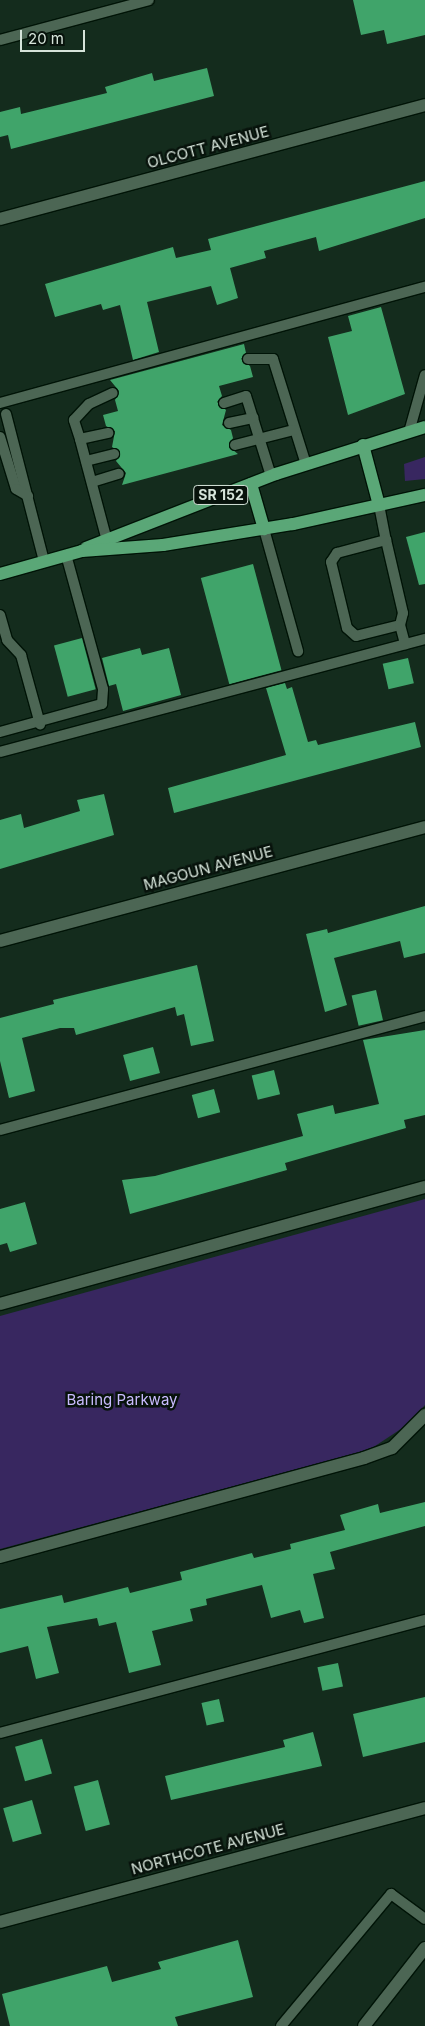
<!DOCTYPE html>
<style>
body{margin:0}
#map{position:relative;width:425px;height:2026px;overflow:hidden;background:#142c1d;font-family:Inter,sans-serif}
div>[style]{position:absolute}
.green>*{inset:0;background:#382760}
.building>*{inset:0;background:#40a46a;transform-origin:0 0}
.roads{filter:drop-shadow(1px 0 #001407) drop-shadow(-1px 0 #001407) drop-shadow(0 1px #001407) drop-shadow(0 -1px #001407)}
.service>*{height:10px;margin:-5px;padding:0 5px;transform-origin:5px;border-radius:5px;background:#4c6654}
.minor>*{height:12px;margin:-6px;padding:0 6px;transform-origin:6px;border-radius:6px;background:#4c6654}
.tertiary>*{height:12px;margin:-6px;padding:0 6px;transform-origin:6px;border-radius:6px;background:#4c6654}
.primary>*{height:12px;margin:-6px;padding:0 6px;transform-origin:6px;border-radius:6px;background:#5aa777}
span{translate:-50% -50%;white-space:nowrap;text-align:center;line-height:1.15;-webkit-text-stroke:5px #07120b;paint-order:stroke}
.shield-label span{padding:1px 4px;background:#07120b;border:1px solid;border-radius:4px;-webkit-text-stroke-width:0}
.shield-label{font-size:14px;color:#d6e4da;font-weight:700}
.street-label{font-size:15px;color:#d6e4da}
.park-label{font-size:15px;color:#c9bbfe}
.scale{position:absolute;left:20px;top:30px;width:65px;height:22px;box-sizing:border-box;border:2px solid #d6e4da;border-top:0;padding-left:6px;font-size:15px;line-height:18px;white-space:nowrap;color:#d6e4da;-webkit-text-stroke:4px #07120b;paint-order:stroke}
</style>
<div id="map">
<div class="green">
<i style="clip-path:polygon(425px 457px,425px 479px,405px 481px,404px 464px)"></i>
<i style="clip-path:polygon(425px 1199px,425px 1405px,407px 1425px,369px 1450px,0 1549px,0 1316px)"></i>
</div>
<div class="building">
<i style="clip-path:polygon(353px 0,425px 0,425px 35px,387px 44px,384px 30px,361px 35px)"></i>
<i style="clip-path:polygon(207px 68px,214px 96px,11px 149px,8px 135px,0 137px,0 112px,20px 107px,21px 114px,107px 93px,105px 87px,152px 73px,154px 81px)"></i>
<i style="clip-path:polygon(425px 181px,425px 218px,319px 251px,316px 237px,264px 251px,266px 258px,230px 268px,238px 298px,217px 305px,211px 286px,147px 302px,159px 352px,133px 360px,120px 305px,103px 310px,101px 304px,55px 317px,45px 284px,173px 247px,176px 258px,211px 250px,208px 239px)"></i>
<i style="clip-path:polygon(381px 307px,405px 394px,348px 415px,328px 337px,352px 331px,348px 316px)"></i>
<i style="clip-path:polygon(244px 344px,246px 353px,241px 359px,250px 366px,253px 377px,219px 386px,222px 396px,217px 402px,226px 410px,222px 425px,231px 430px,233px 438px,229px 447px,238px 454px,122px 485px,126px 473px,116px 461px,120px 452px,112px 447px,115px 431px,106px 426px,103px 415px,118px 411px,115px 400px,119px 391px,110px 380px)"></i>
<i style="clip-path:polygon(425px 532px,425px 584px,419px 585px,406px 537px)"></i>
<i style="left:253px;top:564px;width:110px;height:54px;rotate:75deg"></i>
<i style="left:82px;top:638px;width:53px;height:29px;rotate:75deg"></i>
<i style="clip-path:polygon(140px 648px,142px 655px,169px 648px,181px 695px,123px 711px,116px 684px,109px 686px,102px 658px)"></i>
<i style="left:408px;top:658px;width:26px;height:26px;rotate:77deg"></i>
<i style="clip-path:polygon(285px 683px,287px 689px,292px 687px,308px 742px,316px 740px,318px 745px,415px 722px,421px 747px,174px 813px,168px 788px,286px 755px,266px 688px)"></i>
<i style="clip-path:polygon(104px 794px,114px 835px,0 869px,0 820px,21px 814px,24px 828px,80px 811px,77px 800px)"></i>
<i style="clip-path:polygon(425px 906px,425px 953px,404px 958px,400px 941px,334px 958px,347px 1005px,325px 1012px,306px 934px,327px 929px,328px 933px)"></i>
<i style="clip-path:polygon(197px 965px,214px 1041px,191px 1046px,184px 1014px,177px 1016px,175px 1007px,76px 1035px,74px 1028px,60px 1028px,22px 1038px,35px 1091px,9px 1098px,0 1061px,0 1018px,54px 1004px,53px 1000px)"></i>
<i style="left:376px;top:990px;width:31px;height:25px;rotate:77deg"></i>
<i style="clip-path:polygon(425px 1030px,425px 1115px,404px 1120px,406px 1128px,285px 1163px,287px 1170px,130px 1214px,122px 1180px,155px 1176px,303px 1136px,297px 1114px,333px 1105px,335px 1114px,379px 1104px,363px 1040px)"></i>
<i style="left:153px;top:1047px;width:27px;height:31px;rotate:75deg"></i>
<i style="left:274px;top:1070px;width:25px;height:23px;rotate:76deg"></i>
<i style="left:214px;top:1089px;width:24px;height:23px;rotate:75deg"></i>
<i style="clip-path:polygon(25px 1202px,37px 1244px,10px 1252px,7px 1243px,0 1245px,0 1209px)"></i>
<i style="clip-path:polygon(425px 1502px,425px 1526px,330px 1552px,335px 1569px,313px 1574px,324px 1618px,304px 1623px,300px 1610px,271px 1618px,262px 1585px,206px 1599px,207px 1605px,190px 1609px,193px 1621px,152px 1631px,161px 1665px,129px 1673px,116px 1622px,99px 1626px,97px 1618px,47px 1627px,59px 1673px,36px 1679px,28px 1646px,0 1653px,0 1609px,62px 1595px,64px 1603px,128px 1587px,130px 1593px,182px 1580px,180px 1572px,252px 1553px,254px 1558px,291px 1549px,290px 1544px,345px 1530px,340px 1515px,378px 1504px,380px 1513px)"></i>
<i style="left:338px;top:1663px;width:24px;height:21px;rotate:78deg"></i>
<i style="clip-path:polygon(425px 1697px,425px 1742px,363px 1757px,353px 1714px)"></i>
<i style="left:219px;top:1699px;width:23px;height:18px;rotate:77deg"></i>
<i style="clip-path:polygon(313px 1732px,322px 1766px,171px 1800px,165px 1776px,285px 1747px,283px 1740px)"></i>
<i style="left:42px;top:1739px;width:36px;height:28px;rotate:74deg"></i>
<i style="left:98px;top:1780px;width:46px;height:25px;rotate:75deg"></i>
<i style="left:32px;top:1800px;width:35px;height:30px;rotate:74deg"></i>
<i style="clip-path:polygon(238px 1940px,253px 1997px,175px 2017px,178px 2026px,10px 2026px,2px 1994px,107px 1966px,112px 1982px,161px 1969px,158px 1962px)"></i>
</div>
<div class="roads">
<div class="service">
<i style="left:0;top:40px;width:154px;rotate:-15deg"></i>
<i style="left:248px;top:359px;width:25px"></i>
<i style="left:273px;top:359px;width:110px;rotate:72.6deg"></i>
<i style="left:0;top:403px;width:441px;rotate:-15.3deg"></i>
<i style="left:224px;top:403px;width:23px;rotate:-18deg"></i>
<i style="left:246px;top:396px;width:84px;rotate:72.6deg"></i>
<i style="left:6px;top:414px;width:152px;rotate:75.5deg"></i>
<i style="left:229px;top:423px;width:25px;rotate:-12deg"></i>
<i style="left:409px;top:432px;width:59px;rotate:-74.3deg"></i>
<i style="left:0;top:437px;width:54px;rotate:72.9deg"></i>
<i style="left:16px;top:489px;width:14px;rotate:30deg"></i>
<i style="left:80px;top:439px;width:20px;rotate:-108deg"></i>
<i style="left:74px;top:420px;width:22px;rotate:-47deg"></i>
<i style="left:89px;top:404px;width:26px;rotate:-25deg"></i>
<i style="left:235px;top:445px;width:61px;rotate:-14.3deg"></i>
<i style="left:86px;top:461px;width:29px;rotate:-14deg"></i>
<i style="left:92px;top:482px;width:28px;rotate:-17deg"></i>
<i style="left:379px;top:505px;width:36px;rotate:79deg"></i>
<i style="left:386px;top:540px;width:75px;rotate:76.9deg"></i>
<i style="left:403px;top:613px;width:12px;rotate:104deg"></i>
<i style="left:400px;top:625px;width:45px;rotate:166deg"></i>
<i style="left:356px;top:636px;width:12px;rotate:-138deg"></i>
<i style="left:347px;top:628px;width:68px;rotate:-103.6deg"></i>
<i style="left:331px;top:562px;width:11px;rotate:-56deg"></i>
<i style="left:337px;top:553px;width:51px;rotate:-14.9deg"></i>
<i style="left:264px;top:529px;width:127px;rotate:74.4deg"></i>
<i style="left:106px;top:537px;width:101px;rotate:-104.9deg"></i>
<i style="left:80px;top:439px;width:29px;rotate:-12deg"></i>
<i style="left:0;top:615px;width:26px;rotate:74deg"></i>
<i style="left:7px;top:640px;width:21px;rotate:47deg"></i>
<i style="left:21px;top:655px;width:72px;rotate:74.6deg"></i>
<i style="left:400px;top:625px;width:20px;rotate:75deg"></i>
<i style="left:0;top:732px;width:106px;rotate:-15.4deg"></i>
<i style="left:102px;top:704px;width:15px;rotate:-86deg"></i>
<i style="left:103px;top:689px;width:139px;rotate:-105.4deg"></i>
<i style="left:0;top:752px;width:440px;rotate:-14.9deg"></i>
<i style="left:0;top:1130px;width:440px;rotate:-15deg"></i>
<i style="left:0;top:1733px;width:440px;rotate:-14.9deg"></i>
<i style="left:281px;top:2026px;width:172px;rotate:-50.2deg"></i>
<i style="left:391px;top:1894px;width:42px;rotate:36.3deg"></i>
</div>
<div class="minor">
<i style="left:0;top:219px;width:440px;rotate:-15deg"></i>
<i style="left:0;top:941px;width:440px;rotate:-15deg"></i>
<i style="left:0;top:1304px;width:441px;rotate:-15.4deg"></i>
<i style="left:0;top:1557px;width:377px;rotate:-15.2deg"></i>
<i style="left:364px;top:1458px;width:30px;rotate:-20deg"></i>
<i style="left:392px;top:1448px;width:47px;rotate:-45deg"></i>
<i style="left:0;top:1922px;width:440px;rotate:-15deg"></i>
</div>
<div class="tertiary">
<i style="left:364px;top:2026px;width:99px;rotate:-52deg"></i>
</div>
<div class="primary">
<i style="left:363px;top:445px;width:62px;rotate:75.1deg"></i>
<i style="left:251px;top:484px;width:47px;rotate:73.9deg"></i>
<i style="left:86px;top:548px;width:204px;rotate:-21.3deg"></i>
<i style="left:276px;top:474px;width:156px;rotate:-17.5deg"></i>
<i style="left:0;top:574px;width:85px;rotate:-15.7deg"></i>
<i style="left:82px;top:551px;width:81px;rotate:-4.2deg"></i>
<i style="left:163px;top:545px;width:132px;rotate:-9.2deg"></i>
<i style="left:293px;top:524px;width:135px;rotate:-12.4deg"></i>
</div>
</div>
<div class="shield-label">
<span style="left:221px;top:495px">SR 152</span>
</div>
<div class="street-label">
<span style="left:208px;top:147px;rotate:-15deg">OLCOTT AVENUE</span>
<span style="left:208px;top:868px;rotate:-15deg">MAGOUN AVENUE</span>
<span style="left:208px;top:1849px;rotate:-15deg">NORTHCOTE AVENUE</span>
</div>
<div class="park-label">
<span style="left:122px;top:1400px">Baring Parkway</span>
</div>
<div class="scale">20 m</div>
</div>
